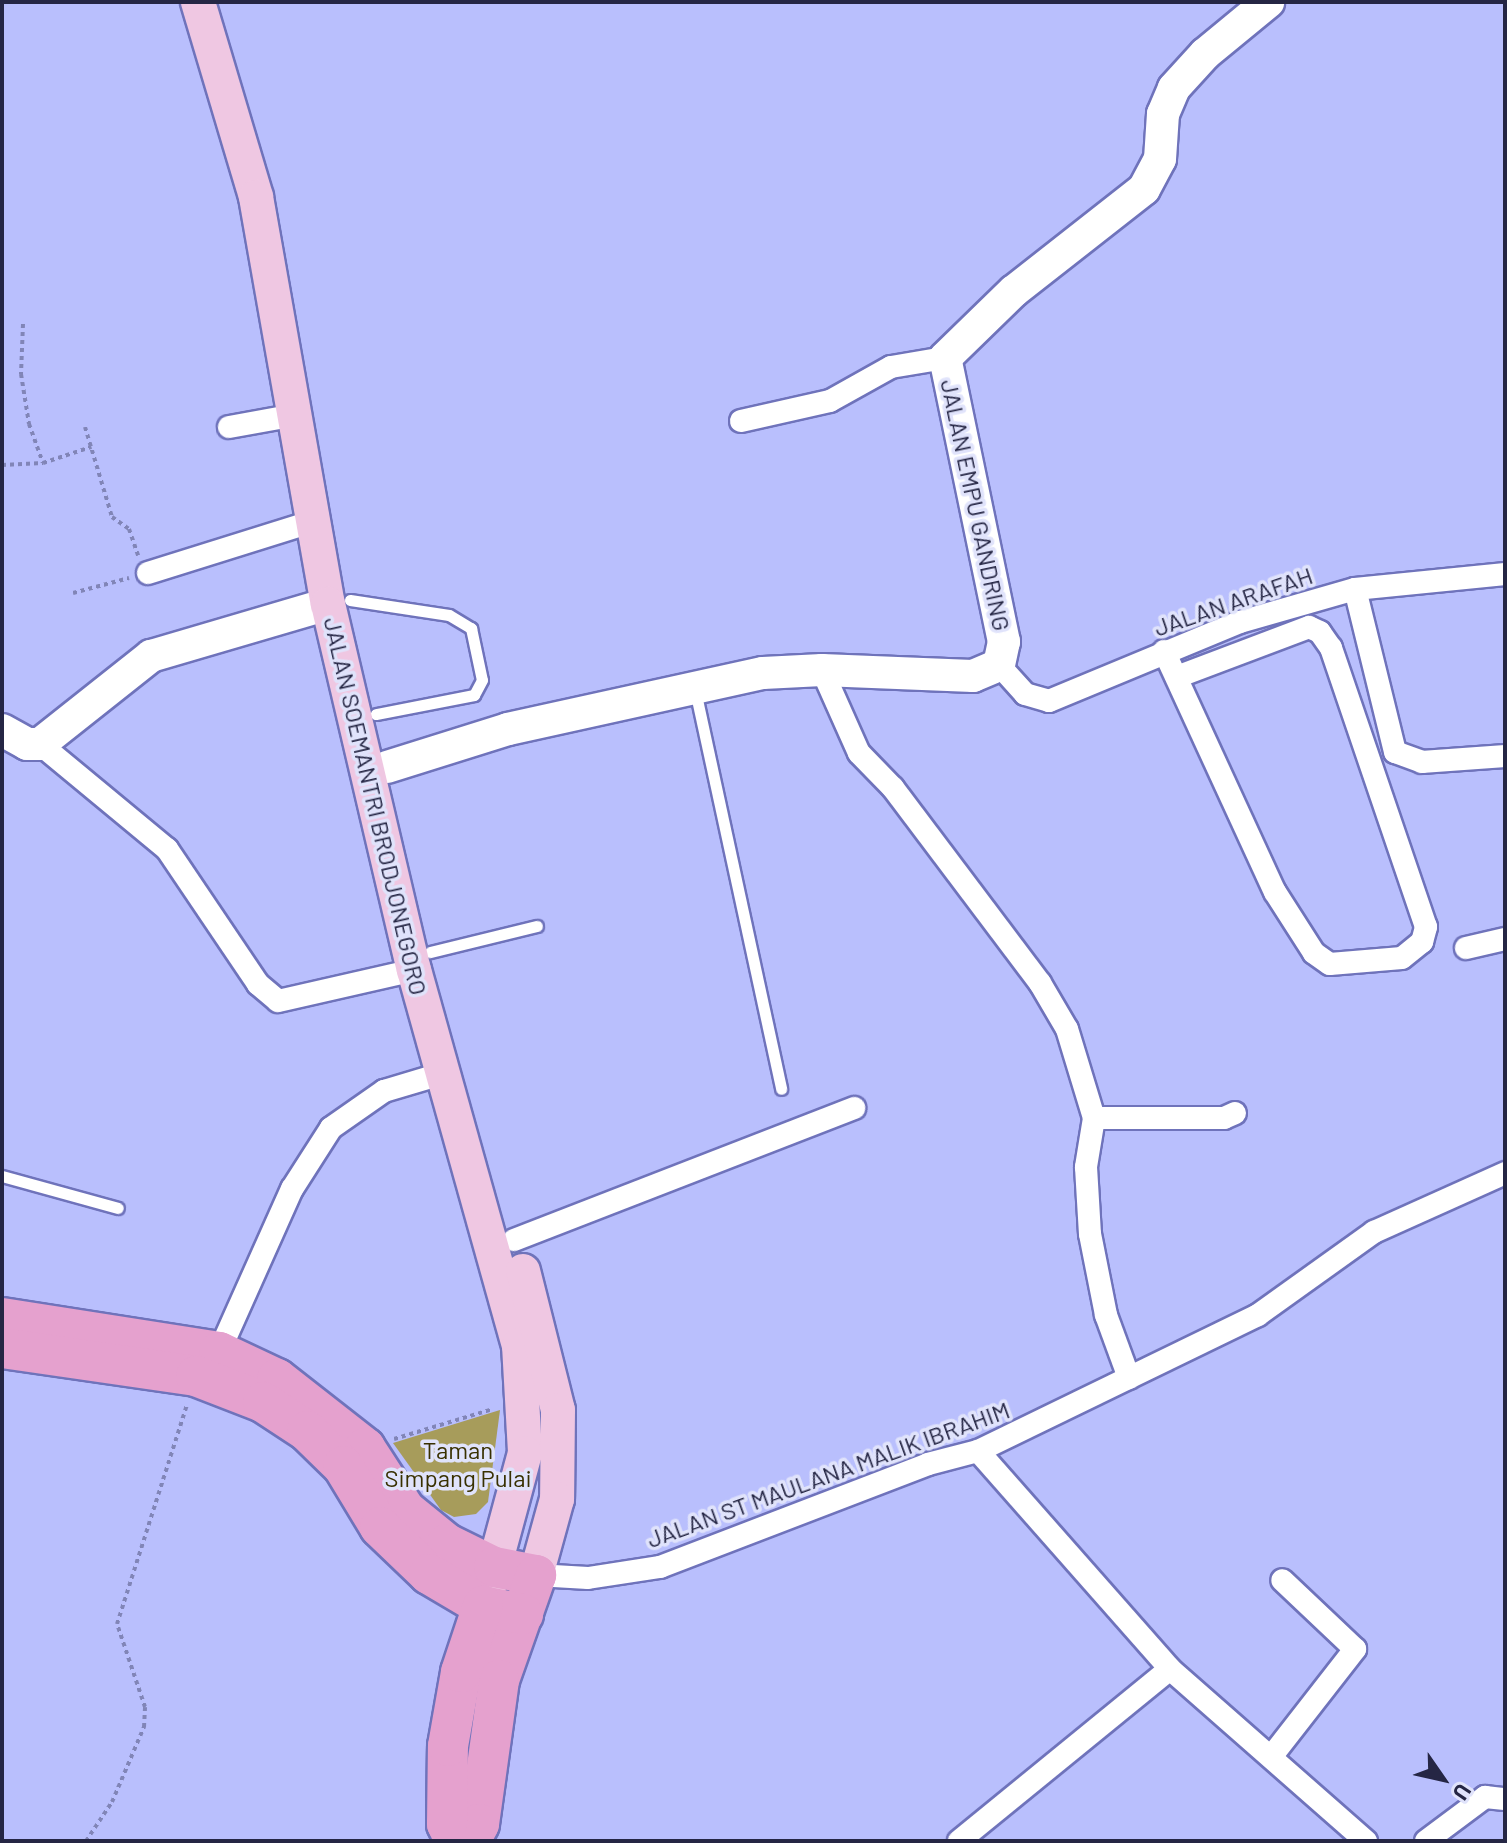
<!DOCTYPE html>
<style>
body{margin:0}
#map{position:relative;width:1507px;height:1843px;overflow:hidden;background:#b9bffd;font-family:Barlow,sans-serif}
div>[style]{position:absolute}
.green>*{inset:0;background:#a79c5b}
.path>*{height:4px;margin-top:-2px;transform-origin:0;background:repeating-linear-gradient(90deg,#8185b7 0 4px,transparent 0 8px)}
.roads{filter:drop-shadow(2px 0 #6f73bb) drop-shadow(-2px 0 #6f73bb) drop-shadow(0 2px #6f73bb) drop-shadow(0 -2px #6f73bb)}
.lane>*{height:11px;margin:-5.5px;padding:0 5.5px;transform-origin:5.5px;border-radius:5.5px;background:#fff}
.street>*{height:22px;margin:-11px;padding:0 11px;transform-origin:11px;border-radius:11px;background:#fff}
.secondary>*{height:32px;margin:-16px;padding:0 16px;transform-origin:16px;border-radius:16px;background:#fff}
.primary>*{height:34px;margin:-17px;padding:0 17px;transform-origin:17px;border-radius:17px;background:#efc7e2}
.highway>*{height:40px;margin:-20px;padding:0 20px;transform-origin:20px;border-radius:20px;background:#e5a1ce}
span{translate:-50% -50%;white-space:nowrap;text-align:center;line-height:1.15;-webkit-text-stroke:7px #e0e3fb;paint-order:stroke}
.street-label{font-size:24px;color:#252644}
.park-label{font-size:24px;color:#383000}
.frame{position:absolute;inset:0;border:4px solid #252644;pointer-events:none}
.north{position:absolute;left:1403px;top:1739px;width:80px;height:80px;-webkit-text-stroke:6px #e0e3fb;paint-order:stroke;rotate:124deg;font-size:22px;font-weight:700;line-height:32px;text-align:center;color:#252644}
.north::after{content:'';display:block;margin:auto;width:28px;height:36px;background:#252644;clip-path:polygon(50% 0,100% 100%,50% 72%,0 100%)}
</style>
<div id="map">
<div class="green">
<i style="clip-path:polygon(500px 1410px,488px 1502px,476px 1514px,454px 1517px,441px 1510px,393px 1443px)"></i>
</div>
<div class="path">
<i style="left:23px;top:324px;width:50px;rotate:92.3deg"></i>
<i style="left:21px;top:374px;width:51px;rotate:80.9deg"></i>
<i style="left:29px;top:424px;width:41px;rotate:70.3deg"></i>
<i style="left:85px;top:427px;width:94px;rotate:73.3deg"></i>
<i style="left:112px;top:517px;width:21px;rotate:35deg"></i>
<i style="left:129px;top:529px;width:28px;rotate:71deg"></i>
<i style="left:2px;top:465px;width:41px;rotate:-2.8deg"></i>
<i style="left:43px;top:463px;width:51px;rotate:-18.4deg"></i>
<i style="left:73px;top:593px;width:58px;rotate:-15deg"></i>
<i style="left:394px;top:1439px;width:103px;rotate:-16.9deg"></i>
<i style="left:86px;top:1841px;width:47px;rotate:-56.3deg"></i>
<i style="left:112px;top:1802px;width:82px;rotate:-66.9deg"></i>
<i style="left:144px;top:1727px;width:20px;rotate:-87deg"></i>
<i style="left:145px;top:1707px;width:88px;rotate:-108.6deg"></i>
<i style="left:117px;top:1624px;width:230px;rotate:-72.3deg"></i>
</div>
<div class="roads">
<div class="lane">
<i style="left:350px;top:600px;width:100px;rotate:8.6deg"></i>
<i style="left:449px;top:615px;width:26px;rotate:31deg"></i>
<i style="left:471px;top:628px;width:53px;rotate:78.1deg"></i>
<i style="left:482px;top:680px;width:17px;rotate:118deg"></i>
<i style="left:474px;top:695px;width:100px;rotate:169deg"></i>
<i style="left:695px;top:690px;width:408px;rotate:77.8deg"></i>
<i style="left:430px;top:952px;width:110px;rotate:-13.7deg"></i>
<i style="left:2px;top:1176px;width:120px;rotate:15.4deg"></i>
</div>
<div class="street">
<i style="left:741px;top:421px;width:91px;rotate:-12.7deg"></i>
<i style="left:830px;top:401px;width:70px;rotate:-29.1deg"></i>
<i style="left:891px;top:367px;width:55px;rotate:-9.5deg"></i>
<i style="left:229px;top:427px;width:67px;rotate:-10.3deg"></i>
<i style="left:148px;top:573px;width:174px;rotate:-17.4deg"></i>
<i style="left:1355px;top:589px;width:168px;rotate:76.2deg"></i>
<i style="left:1395px;top:752px;width:29px;rotate:20deg"></i>
<i style="left:1422px;top:762px;width:83px;rotate:-4.1deg"></i>
<i style="left:1164px;top:651px;width:265px;rotate:65.3deg"></i>
<i style="left:1275px;top:892px;width:72px;rotate:57.4deg"></i>
<i style="left:1314px;top:953px;width:19px;rotate:35deg"></i>
<i style="left:1330px;top:964px;width:72px;rotate:-4.8deg"></i>
<i style="left:1402px;top:958px;width:26px;rotate:-39deg"></i>
<i style="left:1422px;top:942px;width:16px;rotate:-75deg"></i>
<i style="left:1426px;top:927px;width:295px;rotate:-108.8deg"></i>
<i style="left:1331px;top:648px;width:19px;rotate:-125deg"></i>
<i style="left:1320px;top:632px;width:12px;rotate:-156deg"></i>
<i style="left:1309px;top:627px;width:139px;rotate:159.3deg"></i>
<i style="left:999px;top:665px;width:39px;rotate:48deg"></i>
<i style="left:1025px;top:694px;width:25px;rotate:16deg"></i>
<i style="left:1049px;top:701px;width:207px;rotate:-22.5deg"></i>
<i style="left:1240px;top:622px;width:120px;rotate:-16deg"></i>
<i style="left:1355px;top:589px;width:151px;rotate:-5.7deg"></i>
<i style="left:822px;top:670px;width:91px;rotate:66deg"></i>
<i style="left:859px;top:753px;width:49px;rotate:45.8deg"></i>
<i style="left:893px;top:788px;width:244px;rotate:53deg"></i>
<i style="left:1040px;top:983px;width:53px;rotate:59.6deg"></i>
<i style="left:1067px;top:1029px;width:93px;rotate:73.1deg"></i>
<i style="left:1094px;top:1118px;width:50px;rotate:99.3deg"></i>
<i style="left:1086px;top:1167px;width:67px;rotate:86.6deg"></i>
<i style="left:1090px;top:1234px;width:83px;rotate:78.8deg"></i>
<i style="left:1106px;top:1315px;width:67px;rotate:69.9deg"></i>
<i style="left:40px;top:744px;width:165px;rotate:39.6deg"></i>
<i style="left:167px;top:849px;width:163px;rotate:56deg"></i>
<i style="left:258px;top:984px;width:26px;rotate:40deg"></i>
<i style="left:278px;top:1001px;width:139px;rotate:-12.8deg"></i>
<i style="left:1466px;top:948px;width:40px;rotate:-13deg"></i>
<i style="left:1094px;top:1118px;width:130px"></i>
<i style="left:1224px;top:1118px;width:12px;rotate:-24deg"></i>
<i style="left:514px;top:1240px;width:365px;rotate:-21.2deg"></i>
<i style="left:219px;top:1352px;width:179px;rotate:-65.9deg"></i>
<i style="left:292px;top:1189px;width:72px;rotate:-57.4deg"></i>
<i style="left:331px;top:1128px;width:65px;rotate:-34.9deg"></i>
<i style="left:384px;top:1091px;width:59px;rotate:-16.6deg"></i>
<i style="left:978px;top:1451px;width:290px;rotate:48.6deg"></i>
<i style="left:1170px;top:1669px;width:261px;rotate:41.3deg"></i>
<i style="left:536px;top:1575px;width:52px;rotate:3.3deg"></i>
<i style="left:588px;top:1578px;width:73px;rotate:-8.7deg"></i>
<i style="left:660px;top:1567px;width:287px;rotate:-21deg"></i>
<i style="left:928px;top:1464px;width:52px;rotate:-14.6deg"></i>
<i style="left:978px;top:1451px;width:311px;rotate:-25.9deg"></i>
<i style="left:1258px;top:1315px;width:143px;rotate:-35.6deg"></i>
<i style="left:1374px;top:1232px;width:144px;rotate:-24.2deg"></i>
<i style="left:1271px;top:1757px;width:137px;rotate:-52.1deg"></i>
<i style="left:1355px;top:1649px;width:100px;rotate:-136.6deg"></i>
<i style="left:959px;top:1841px;width:272px;rotate:-39.2deg"></i>
<i style="left:1426px;top:1841px;width:74px;rotate:-36.7deg"></i>
<i style="left:1485px;top:1797px;width:20px;rotate:6deg"></i>
</div>
<div class="secondary">
<i style="left:2px;top:730px;width:29px;rotate:29deg"></i>
<i style="left:27px;top:744px;width:13px"></i>
<i style="left:40px;top:744px;width:142px;rotate:-38.4deg"></i>
<i style="left:151px;top:656px;width:184px;rotate:-16.4deg"></i>
<i style="left:387px;top:767px;width:127px;rotate:-17.4deg"></i>
<i style="left:508px;top:729px;width:261px;rotate:-12.4deg"></i>
<i style="left:763px;top:673px;width:59px;rotate:-2.9deg"></i>
<i style="left:822px;top:670px;width:151px;rotate:2.3deg"></i>
<i style="left:973px;top:676px;width:28px;rotate:-23deg"></i>
<i style="left:999px;top:665px;width:24px;rotate:-78deg"></i>
<i style="left:1004px;top:642px;width:290px;rotate:-101.7deg"></i>
<i style="left:945px;top:358px;width:96px;rotate:-44.2deg"></i>
<i style="left:1014px;top:291px;width:165px;rotate:-38.1deg"></i>
<i style="left:1144px;top:189px;width:34px;rotate:-62deg"></i>
<i style="left:1160px;top:159px;width:45px;rotate:-86.2deg"></i>
<i style="left:1163px;top:114px;width:28px;rotate:-67deg"></i>
<i style="left:1174px;top:88px;width:46px;rotate:-47.6deg"></i>
<i style="left:1205px;top:54px;width:82px;rotate:-39.5deg"></i>
</div>
<div class="primary">
<i style="left:198px;top:2px;width:203px;rotate:73.4deg"></i>
<i style="left:256px;top:197px;width:413px;rotate:80deg"></i>
<i style="left:328px;top:604px;width:376px;rotate:76.8deg"></i>
<i style="left:414px;top:970px;width:389px;rotate:74.4deg"></i>
<i style="left:519px;top:1345px;width:108px;rotate:86.8deg"></i>
<i style="left:525px;top:1453px;width:142px;rotate:105.1deg"></i>
<i style="left:523px;top:1271px;width:143px;rotate:75.9deg"></i>
<i style="left:558px;top:1410px;width:89px;rotate:90.6deg"></i>
<i style="left:557px;top:1499px;width:79px;rotate:105.4deg"></i>
</div>
<div class="highway">
<i style="left:2px;top:1318px;width:220px;rotate:8.9deg"></i>
<i style="left:219px;top:1352px;width:64px;rotate:25deg"></i>
<i style="left:277px;top:1379px;width:112px;rotate:38.1deg"></i>
<i style="left:365px;top:1448px;width:74px;rotate:57.2deg"></i>
<i style="left:405px;top:1510px;width:54px;rotate:39deg"></i>
<i style="left:447px;top:1544px;width:52px;rotate:26.1deg"></i>
<i style="left:494px;top:1567px;width:43px;rotate:10.8deg"></i>
<i style="left:536px;top:1575px;width:111px;rotate:109.4deg"></i>
<i style="left:499px;top:1680px;width:145px;rotate:97.9deg"></i>
<i style="left:479px;top:1824px;width:19px;rotate:118deg"></i>
<i style="left:2px;top:1348px;width:196px;rotate:8.2deg"></i>
<i style="left:196px;top:1376px;width:72px;rotate:21.2deg"></i>
<i style="left:263px;top:1402px;width:53px;rotate:33.4deg"></i>
<i style="left:307px;top:1431px;width:50px;rotate:44.2deg"></i>
<i style="left:343px;top:1466px;width:71px;rotate:58.8deg"></i>
<i style="left:380px;top:1527px;width:68px;rotate:43.8deg"></i>
<i style="left:429px;top:1574px;width:63px;rotate:30.7deg"></i>
<i style="left:483px;top:1606px;width:41px;rotate:11.3deg"></i>
<i style="left:455px;top:1841px;width:19px;rotate:-115deg"></i>
<i style="left:447px;top:1824px;width:78px;rotate:-89.3deg"></i>
<i style="left:448px;top:1746px;width:75px;rotate:-80deg"></i>
<i style="left:461px;top:1672px;width:70px;rotate:-71.6deg"></i>
</div>
</div>
<div class="street-label">
<span style="left:976px;top:505px;rotate:78deg">JALAN EMPU GANDRING</span>
<span style="left:1233px;top:601px;rotate:-19deg">JALAN ARAFAH</span>
<span style="left:376px;top:806px;rotate:77deg">JALAN SOEMANTRI BRODJONEGORO</span>
<span style="left:828px;top:1474px;rotate:-20deg">JALAN ST MAULANA MALIK IBRAHIM</span>
</div>
<div class="park-label">
<span style="left:458px;top:1464px">Taman<br>Simpang Pulai</span>
</div>
<div class="frame"></div>
<div class="north">U</div>
</div>
